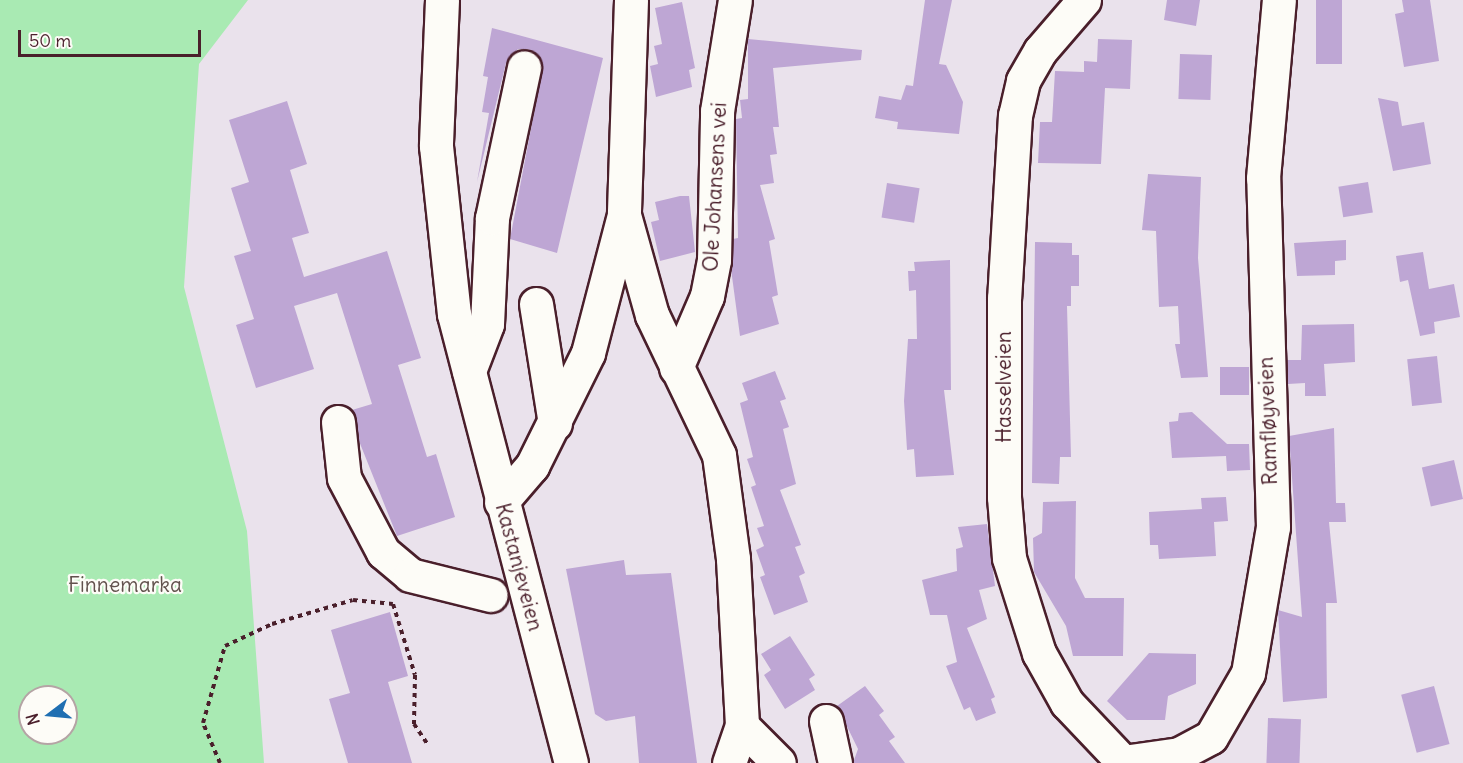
<!DOCTYPE html>
<meta charset="utf-8">
<style>
body{margin:0}
#map{position:relative;width:1463px;height:763px;overflow:hidden;background:#eae2ec;font-family:Delius,sans-serif}
div>[style]{position:absolute}
.green>*{inset:0;background:#a9eab3}
.building>*{inset:0;background:#bea6d4;transform-origin:0 0}
.path>*{height:4px;margin-top:-2px;transform-origin:0;background:repeating-linear-gradient(90deg,#4a1f2b 0 4.5px,transparent 0 9px)}
.roads{filter:drop-shadow(2px 0 #4a1f2b) drop-shadow(-2px 0 #4a1f2b) drop-shadow(0 2px #4a1f2b) drop-shadow(0 -2px #4a1f2b)}
.minor>*{height:33px;margin:-16.5px;padding:0 16.5px;transform-origin:16.5px;border-radius:16.5px;background:#fdfcf7}
span{translate:-50% -50%;white-space:nowrap;text-align:center;line-height:1.15;-webkit-text-stroke:4.5px #fdfcf7;paint-order:stroke}
.street-label{font-size:21px;color:#4a1f2b}
.park-label{font-size:21px;color:#62524d}
.north{position:absolute;left:18px;top:685px;width:60px;height:60px;box-sizing:border-box;background:#fdfcf7;border:2px solid #b5a4a5;border-radius:50%;rotate:254deg;font-size:16px;font-weight:700;line-height:24px;text-align:center;color:#4a1f2b}
.north::after{content:'';display:block;margin:auto;width:21px;height:27px;background:#1f6fb2;clip-path:polygon(50% 0,100% 100%,50% 72%,0 100%)}
.scale{position:absolute;left:18px;top:30px;width:183px;height:27px;box-sizing:border-box;border:3px solid #4a1f2b;border-top:0;padding-left:8px;font-size:18px;line-height:21px;white-space:nowrap;color:#4a1f2b;-webkit-text-stroke:4px #fdfcf7;paint-order:stroke}
</style>
<div id="map">
<div class="green">
<i style="clip-path:polygon(evenodd,0 0,248px 0,199px 64px,184px 287px,247px 531px,264px 763px,0 763px,0 0,30px 697px,66px 697px,66px 733px,30px 733px,30px 697px)"></i>
</div>
<div class="building">
<i style="clip-path:polygon(925px 0,952px 0,939px 64px,946px 65px,963px 102px,959px 134px,897px 129px,898px 122px,875px 118px,879px 96px,901px 100px,906px 85px,913px 86px)"></i>
<i style="clip-path:polygon(1167px 0,1200px 0,1196px 26px,1164px 20px)"></i>
<i style="left:1316px;top:0;width:26px;height:64px"></i>
<i style="clip-path:polygon(1402px 0,1430px 0,1439px 61px,1404px 67px,1395px 14px,1404px 12px)"></i>
<i style="clip-path:polygon(682px 2px,695px 68px,689px 70px,692px 87px,656px 97px,650px 66px,658px 64px,654px 46px,662px 44px,655px 8px)"></i>
<i style="clip-path:polygon(492px 28px,603px 58px,557px 253px,510px 239px,542px 71px,542px 61px,528px 49px,518px 49px,506px 63px,477px 182px,489px 113px,482px 112px,488px 77px,483px 76px)"></i>
<i style="clip-path:polygon(748px 39px,862px 50px,861px 60px,773px 68px,779px 127px,773px 127px,777px 154px,770px 155px,774px 183px,760px 185px,775px 239px,769px 241px,778px 295px,772px 297px,779px 324px,740px 336px,731px 269px,733px 239px,738px 238px,736px 119px,742px 118px,740px 100px,748px 99px)"></i>
<i style="clip-path:polygon(1098px 39px,1132px 40px,1130px 89px,1105px 88px,1101px 164px,1038px 163px,1040px 122px,1052px 122px,1055px 71px,1084px 72px,1084px 61px,1097px 62px)"></i>
<i style="left:1180px;top:54px;width:32px;height:45px;rotate:2deg"></i>
<i style="clip-path:polygon(1378px 98px,1398px 102px,1402px 126px,1424px 122px,1431px 164px,1393px 171px)"></i>
<i style="clip-path:polygon(287px 101px,307px 164px,290px 170px,309px 233px,292px 238px,304px 277px,387px 251px,421px 358px,398px 365px,427px 457px,436px 454px,455px 517px,397px 536px,359px 441px,352px 410px,372px 404px,337px 293px,294px 306px,314px 369px,256px 388px,236px 325px,254px 319px,234px 256px,251px 251px,231px 188px,249px 182px,229px 120px)"></i>
<i style="clip-path:polygon(1148px 174px,1201px 177px,1198px 258px,1208px 377px,1181px 378px,1175px 344px,1180px 344px,1178px 306px,1159px 307px,1156px 231px,1142px 230px)"></i>
<i style="left:1368px;top:182px;width:31px;height:30px;rotate:81deg"></i>
<i style="left:887px;top:183px;width:33px;height:35px;rotate:9deg"></i>
<i style="clip-path:polygon(680px 196px,689px 196px,695px 252px,660px 261px,651px 222px,659px 220px,655px 202px)"></i>
<i style="clip-path:polygon(1346px 240px,1346px 260px,1335px 261px,1335px 275px,1297px 276px,1294px 243px)"></i>
<i style="clip-path:polygon(1035px 242px,1072px 243px,1072px 255px,1079px 255px,1079px 286px,1071px 286px,1071px 306px,1067px 306px,1071px 457px,1060px 457px,1059px 484px,1032px 483px)"></i>
<i style="clip-path:polygon(1423px 252px,1429px 289px,1454px 284px,1460px 317px,1434px 322px,1435px 333px,1420px 336px,1408px 280px,1400px 282px,1396px 256px)"></i>
<i style="clip-path:polygon(950px 260px,951px 390px,944px 390px,954px 475px,916px 477px,914px 449px,907px 450px,904px 401px,908px 339px,917px 339px,916px 290px,909px 291px,908px 271px,915px 271px,914px 262px)"></i>
<i style="clip-path:polygon(1354px 324px,1355px 362px,1324px 364px,1326px 396px,1305px 396px,1305px 383px,1288px 384px,1287px 360px,1301px 360px,1302px 325px)"></i>
<i style="left:1437px;top:356px;width:47px;height:30px;rotate:84deg"></i>
<i style="left:1220px;top:367px;width:29px;height:28px"></i>
<i style="clip-path:polygon(775px 371px,786px 399px,780px 401px,789px 427px,783px 429px,796px 484px,780px 490px,801px 545px,795px 547px,805px 573px,799px 576px,808px 602px,774px 615px,760px 577px,765px 575px,756px 550px,764px 546px,757px 528px,764px 526px,751px 487px,756px 485px,747px 459px,753px 457px,740px 403px,748px 400px,742px 383px)"></i>
<i style="clip-path:polygon(1192px 412px,1227px 444px,1249px 444px,1250px 470px,1227px 471px,1226px 456px,1172px 458px,1169px 422px,1178px 421px,1179px 413px)"></i>
<i style="clip-path:polygon(1334px 428px,1336px 503px,1345px 503px,1346px 522px,1329px 522px,1337px 603px,1326px 603px,1327px 698px,1283px 702px,1278px 610px,1302px 617px,1289px 436px)"></i>
<i style="left:1454px;top:460px;width:40px;height:33px;rotate:77deg"></i>
<i style="clip-path:polygon(1226px 497px,1228px 521px,1214px 522px,1216px 556px,1159px 559px,1158px 545px,1150px 545px,1149px 512px,1202px 509px,1201px 498px)"></i>
<i style="clip-path:polygon(1076px 501px,1075px 578px,1085px 598px,1124px 598px,1123px 656px,1073px 656px,1066px 626px,1034px 572px,1033px 538px,1042px 533px,1043px 502px)"></i>
<i style="clip-path:polygon(987px 524px,995px 586px,979px 590px,987px 619px,967px 628px,995px 697px,991px 699px,996px 713px,976px 721px,970px 707px,964px 710px,946px 666px,957px 662px,947px 615px,930px 615px,922px 580px,957px 571px,956px 549px,963px 547px,958px 527px)"></i>
<i style="clip-path:polygon(624px 560px,626px 575px,671px 573px,697px 763px,639px 763px,635px 716px,606px 721px,595px 714px,566px 569px)"></i>
<i style="clip-path:polygon(390px 612px,408px 676px,388px 682px,412px 763px,348px 763px,329px 699px,350px 693px,331px 630px)"></i>
<i style="clip-path:polygon(790px 636px,815px 675px,809px 679px,815px 690px,785px 709px,764px 675px,771px 670px,761px 654px)"></i>
<i style="clip-path:polygon(1149px 653px,1196px 654px,1196px 684px,1168px 696px,1165px 720px,1127px 720px,1107px 701px)"></i>
<i style="clip-path:polygon(865px 686px,884px 711px,879px 715px,895px 737px,889px 741px,905px 763px,853px 763px,858px 749px,837px 706px)"></i>
<i style="left:1434px;top:686px;width:60px;height:34px;rotate:75deg"></i>
<i style="left:1268px;top:718px;width:33px;height:45px;rotate:2deg"></i>
</div>
<div class="path">
<i style="left:220px;top:763px;width:43px;rotate:-113deg"></i>
<i style="left:203px;top:723px;width:80px;rotate:-74.1deg"></i>
<i style="left:225px;top:646px;width:52px;rotate:-25.1deg"></i>
<i style="left:272px;top:624px;width:84px;rotate:-16.5deg"></i>
<i style="left:353px;top:600px;width:40px;rotate:5.7deg"></i>
<i style="left:393px;top:604px;width:74px;rotate:72.8deg"></i>
<i style="left:415px;top:675px;width:49px;rotate:91.2deg"></i>
<i style="left:414px;top:724px;width:23px;rotate:56deg"></i>
</div>
<div class="roads">
<div class="minor">
<i style="left:442px;top:0;width:146px;rotate:92.4deg"></i>
<i style="left:436px;top:146px;width:169px;rotate:83.9deg"></i>
<i style="left:454px;top:314px;width:464px;rotate:75.4deg"></i>
<i style="left:631px;top:0;width:215px;rotate:91.9deg"></i>
<i style="left:624px;top:215px;width:104px;rotate:74.4deg"></i>
<i style="left:652px;top:315px;width:155px;rotate:64.4deg"></i>
<i style="left:719px;top:455px;width:105px;rotate:82.3deg"></i>
<i style="left:733px;top:559px;width:167px;rotate:86.9deg"></i>
<i style="left:742px;top:726px;width:52px;rotate:45deg"></i>
<i style="left:1084px;top:0;width:67px;rotate:130.8deg"></i>
<i style="left:1040px;top:51px;width:34px;rotate:120deg"></i>
<i style="left:1023px;top:81px;width:35px;rotate:103deg"></i>
<i style="left:1015px;top:115px;width:183px;rotate:93.4deg"></i>
<i style="left:1004px;top:298px;width:199px;rotate:90deg"></i>
<i style="left:1004px;top:497px;width:61px;rotate:85.3deg"></i>
<i style="left:1009px;top:558px;width:100px;rotate:72.5deg"></i>
<i style="left:1039px;top:653px;width:57px;rotate:60.8deg"></i>
<i style="left:1067px;top:703px;width:81px;rotate:46.5deg"></i>
<i style="left:1123px;top:762px;width:57px;rotate:-8.1deg"></i>
<i style="left:1179px;top:754px;width:36px;rotate:-28deg"></i>
<i style="left:1211px;top:737px;width:74px;rotate:-60deg"></i>
<i style="left:1248px;top:673px;width:148px;rotate:-80.3deg"></i>
<i style="left:1273px;top:527px;width:349px;rotate:-91.6deg"></i>
<i style="left:1263px;top:178px;width:179px;rotate:-84.9deg"></i>
<i style="left:536px;top:304px;width:121px;rotate:81deg"></i>
<i style="left:676px;top:368px;width:78px;rotate:-66.7deg"></i>
<i style="left:707px;top:296px;width:37px;rotate:-79deg"></i>
<i style="left:714px;top:260px;width:149px;rotate:-88.8deg"></i>
<i style="left:717px;top:111px;width:112px;rotate:-80.8deg"></i>
<i style="left:469px;top:371px;width:50px;rotate:-69deg"></i>
<i style="left:487px;top:324px;width:106px;rotate:-87.3deg"></i>
<i style="left:492px;top:218px;width:154px;rotate:-78deg"></i>
<i style="left:338px;top:422px;width:56px;rotate:83.9deg"></i>
<i style="left:344px;top:478px;width:84px;rotate:62.2deg"></i>
<i style="left:383px;top:552px;width:35px;rotate:40deg"></i>
<i style="left:410px;top:575px;width:83px;rotate:13.9deg"></i>
<i style="left:501px;top:502px;width:48px;rotate:-49.3deg"></i>
<i style="left:532px;top:466px;width:126px;rotate:-63.6deg"></i>
<i style="left:588px;top:353px;width:138px;rotate:-75.4deg"></i>
<i style="left:826px;top:721px;width:43px;rotate:77.9deg"></i>
<i style="left:729px;top:763px;width:39px;rotate:-71deg"></i>
</div>
</div>
<div class="street-label">
<span style="left:715px;top:187px;rotate:-87deg">Ole Johansens vei</span>
<span style="left:1004px;top:387px;rotate:-90deg">Hasselveien</span>
<span style="left:1268px;top:421px;rotate:-92deg">Ramfløyveien</span>
<span style="left:519px;top:567px;rotate:75deg">Kastanjeveien</span>
</div>
<div class="park-label">
<span style="left:125px;top:585px">Finnemarka</span>
</div>
<div class="north">N</div>
<div class="scale">50 m</div>
</div>
